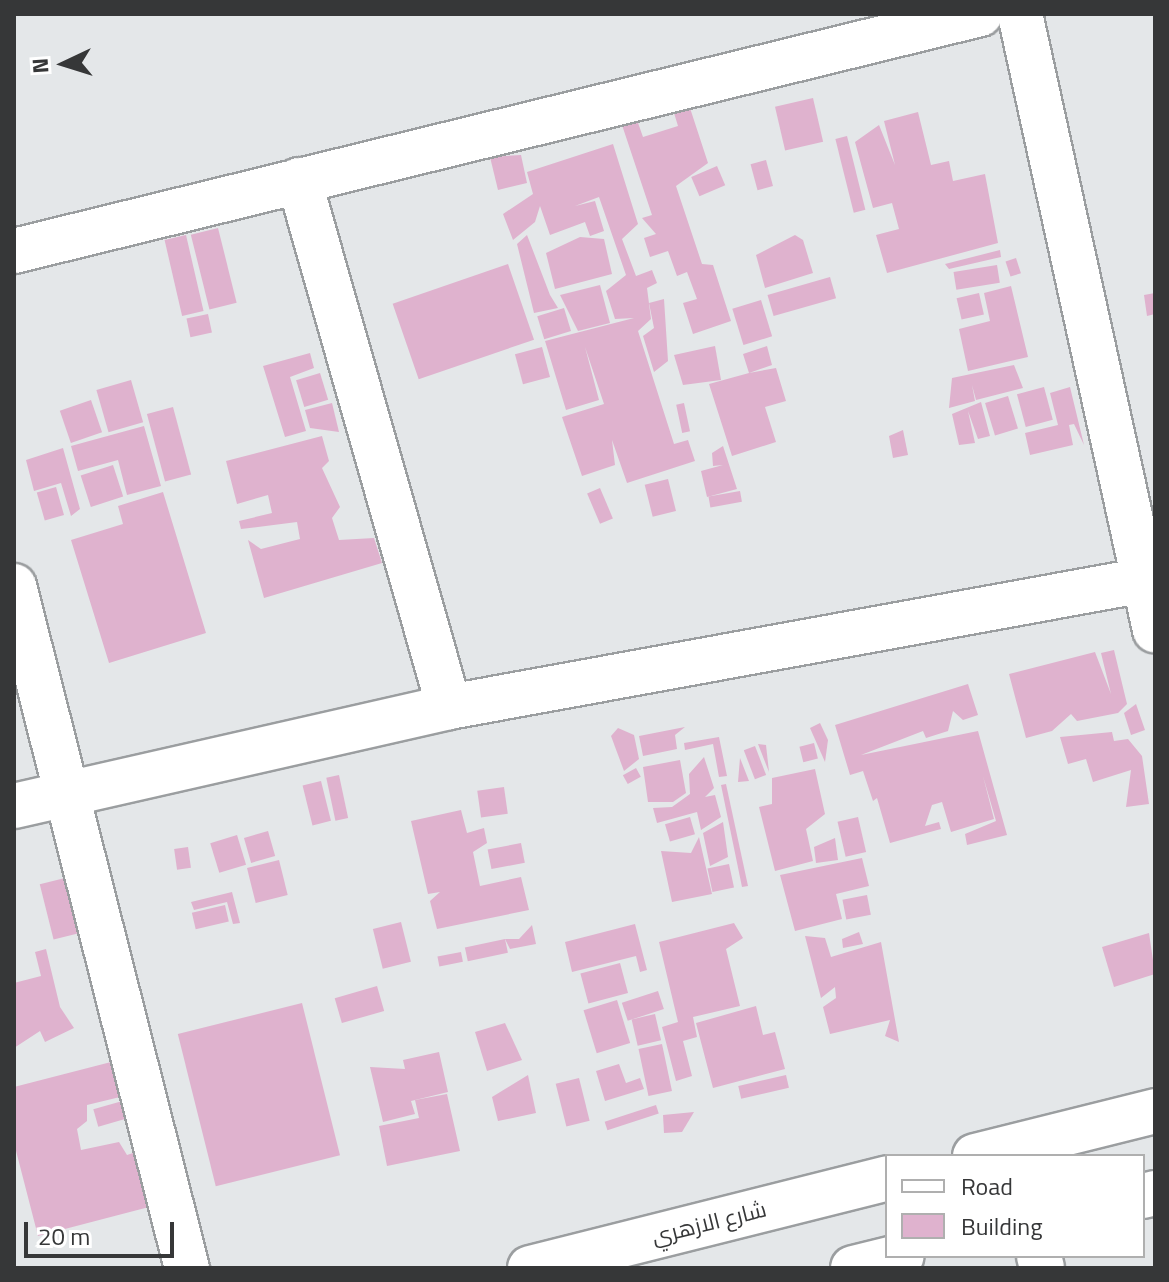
<!DOCTYPE html>
<meta charset="utf-8">
<style>
body{margin:0}
#map{position:relative;width:1169px;height:1282px;overflow:hidden;background:#e4e7e9;font-family:"Titillium Web",Cairo,sans-serif}
div>[style]{position:absolute}
.building>*{inset:0;background:#dfb2ce;transform-origin:0 0}
.roads{filter:drop-shadow(2px 0 #9b9ea0) drop-shadow(-2px 0 #9b9ea0) drop-shadow(0 2px #9b9ea0) drop-shadow(0 -2px #9b9ea0)}
.street>*{height:44px;margin:-22px;padding:0 22px;transform-origin:22px;border-radius:22px;background:#fff}
.secondary>*{height:44px;margin:-22px;padding:0 22px;transform-origin:22px;border-radius:22px;background:#fff}
span{translate:-50% -50%;white-space:nowrap;text-align:center;line-height:1.15;-webkit-text-stroke:8px #fff;paint-order:stroke}
.street-label{font-size:22px;color:#363738}
.frame{position:absolute;inset:0;border:16px solid #363738;pointer-events:none}
.legend{position:absolute;left:885px;top:1154px;width:260px;height:104px;box-sizing:border-box;background:#fff;border:2px solid #afafaf;margin:0;padding:10px 14px;list-style:none;font-size:24px;color:#363738}
.legend li{display:flex;align-items:center;gap:16px;height:40px}
.legend b{width:40px;border:2px solid #afafaf}
.north{position:absolute;left:24px;top:24px;width:80px;height:80px;-webkit-text-stroke:6px #fff;paint-order:stroke;rotate:266deg;font-size:22px;font-weight:700;line-height:32px;text-align:center;color:#363738}
.north::after{content:'';display:block;margin:auto;width:28px;height:36px;background:#363738;clip-path:polygon(50% 0,100% 100%,50% 72%,0 100%)}
.scale{position:absolute;left:24px;top:1222px;width:150px;height:36px;box-sizing:border-box;border:4px solid #363738;border-top:0;padding-left:10px;font-size:24px;line-height:28px;white-space:nowrap;color:#363738;-webkit-text-stroke:6px #fff;paint-order:stroke}
</style>
<div id="map">
<div class="building">
<i style="left:813px;top:98px;width:45px;height:39px;rotate:77deg"></i>
<i style="clip-path:polygon(690px 108px,708px 163px,676px 186px,702px 264px,713px 265px,731px 321px,693px 334px,683px 303px,697px 299px,687px 272px,677px 276px,668px 251px,650px 257px,644px 238px,656px 234px,642px 218px,652px 215px,622px 125px,637px 120px,643px 137px,678px 126px,674px 113px)"></i>
<i style="clip-path:polygon(918px 112px,931px 165px,949px 161px,953px 181px,985px 174px,998px 243px,887px 273px,876px 235px,899px 229px,892px 203px,873px 208px,855px 142px,879px 125px,895px 165px,884px 121px)"></i>
<i style="left:847px;top:136px;width:76px;height:12px;rotate:76deg"></i>
<i style="clip-path:polygon(613px 144px,638px 224px,622px 239px,636px 276px,652px 270px,657px 283px,647px 288px,651px 319px,638px 331px,674px 444px,688px 440px,695px 461px,627px 483px,612px 440px,615px 465px,582px 476px,562px 417px,604px 404px,585px 347px,599px 400px,566px 410px,545px 341px,634px 318px,615px 319px,606px 291px,626px 275px,599px 197px,575px 206px,595px 201px,604px 231px,590px 236px,585px 222px,550px 235px,540px 206px,535px 222px,513px 240px,503px 214px,533px 194px,527px 172px)"></i>
<i style="clip-path:polygon(521px 155px,527px 183px,498px 190px,490px 157px)"></i>
<i style="left:766px;top:160px;width:27px;height:16px;rotate:75deg"></i>
<i style="left:717px;top:166px;width:21px;height:28px;rotate:67deg"></i>
<i style="left:218px;top:228px;width:77px;height:28px;rotate:76deg"></i>
<i style="left:186px;top:235px;width:78px;height:22px;rotate:77deg"></i>
<i style="clip-path:polygon(527px 235px,550px 295px,558px 308px,534px 313px,517px 244px)"></i>
<i style="clip-path:polygon(795px 235px,803px 240px,813px 273px,765px 288px,756px 255px)"></i>
<i style="clip-path:polygon(580px 237px,604px 239px,612px 274px,555px 289px,546px 253px)"></i>
<i style="clip-path:polygon(1000px 250px,1001px 257px,949px 269px,945px 264px)"></i>
<i style="left:1016px;top:258px;width:16px;height:11px;rotate:72deg"></i>
<i style="left:508px;top:264px;width:80px;height:122px;rotate:71deg"></i>
<i style="left:997px;top:265px;width:18px;height:44px;rotate:81deg"></i>
<i style="left:830px;top:277px;width:22px;height:65px;rotate:74deg"></i>
<i style="clip-path:polygon(600px 285px,610px 323px,578px 331px,560px 295px)"></i>
<i style="clip-path:polygon(1011px 286px,1028px 357px,968px 371px,959px 329px,990px 321px,984px 293px)"></i>
<i style="left:979px;top:293px;width:22px;height:23px;rotate:77deg"></i>
<i style="clip-path:polygon(1155px 293px,1155px 314px,1147px 316px,1144px 295px)"></i>
<i style="clip-path:polygon(664px 299px,668px 361px,654px 372px,643px 336px,654px 328px,649px 303px)"></i>
<i style="left:761px;top:300px;width:38px;height:30px;rotate:73deg"></i>
<i style="left:564px;top:308px;width:24px;height:28px;rotate:73deg"></i>
<i style="left:208px;top:314px;width:19px;height:22px;rotate:78deg"></i>
<i style="clip-path:polygon(715px 346px,721px 380px,683px 385px,674px 355px)"></i>
<i style="clip-path:polygon(767px 346px,772px 365px,749px 373px,776px 368px,786px 401px,765px 407px,776px 442px,732px 456px,709px 384px,749px 373px,743px 354px)"></i>
<i style="left:542px;top:347px;width:31px;height:28px;rotate:75deg"></i>
<i style="clip-path:polygon(310px 353px,314px 368px,290px 377px,306px 431px,285px 437px,263px 366px)"></i>
<i style="clip-path:polygon(1014px 365px,1023px 388px,976px 400px,972px 385px,975px 401px,949px 408px,952px 378px)"></i>
<i style="left:320px;top:373px;width:28px;height:25px;rotate:73deg"></i>
<i style="left:131px;top:380px;width:44px;height:36px;rotate:74deg"></i>
<i style="left:1044px;top:387px;width:34px;height:28px;rotate:75deg"></i>
<i style="clip-path:polygon(1070px 387px,1084px 445px,1074px 424px,1069px 425px,1073px 445px,1030px 455px,1025px 433px,1058px 425px,1050px 393px)"></i>
<i style="left:1008px;top:396px;width:34px;height:24px;rotate:73deg"></i>
<i style="left:91px;top:400px;width:34px;height:33px;rotate:71deg"></i>
<i style="clip-path:polygon(981px 402px,990px 436px,978px 439px,968px 411px,975px 443px,959px 445px,952px 414px)"></i>
<i style="clip-path:polygon(332px 403px,339px 432px,310px 428px,305px 410px)"></i>
<i style="left:684px;top:403px;width:29px;height:8px;rotate:78deg"></i>
<i style="left:173px;top:407px;width:70px;height:27px;rotate:75deg"></i>
<i style="clip-path:polygon(144px 426px,161px 486px,127px 495px,118px 460px,78px 471px,71px 446px)"></i>
<i style="clip-path:polygon(903px 430px,908px 455px,893px 458px,889px 436px)"></i>
<i style="clip-path:polygon(322px 436px,329px 461px,322px 468px,340px 507px,332px 518px,339px 540px,374px 538px,382px 563px,264px 598px,248px 540px,261px 549px,300px 539px,297px 522px,241px 529px,239px 521px,272px 513px,268px 495px,237px 504px,226px 461px)"></i>
<i style="clip-path:polygon(723px 446px,737px 489px,707px 497px,701px 471px,723px 465px,713px 466px,712px 453px)"></i>
<i style="clip-path:polygon(63px 448px,80px 509px,71px 516px,61px 483px,34px 491px,26px 460px)"></i>
<i style="left:113px;top:465px;width:33px;height:34px;rotate:72deg"></i>
<i style="left:668px;top:479px;width:33px;height:24px;rotate:76deg"></i>
<i style="left:56px;top:487px;width:29px;height:20px;rotate:74deg"></i>
<i style="left:600px;top:488px;width:33px;height:14px;rotate:67deg"></i>
<i style="left:740px;top:491px;width:11px;height:32px;rotate:80deg"></i>
<i style="clip-path:polygon(163px 492px,206px 633px,109px 663px,71px 540px,123px 524px,118px 506px)"></i>
<i style="clip-path:polygon(1114px 650px,1127px 704px,1118px 713px,1077px 721px,1071px 714px,1052px 731px,1026px 738px,1009px 674px,1095px 652px,1111px 694px,1101px 653px)"></i>
<i style="clip-path:polygon(968px 684px,978px 715px,963px 720px,953px 711px,948px 731px,926px 738px,923px 731px,861px 755px,978px 731px,1007px 835px,967px 845px,965px 834px,996px 821px,983px 776px,994px 819px,951px 832px,942px 802px,932px 805px,925px 826px,939px 822px,941px 829px,890px 843px,877px 798px,873px 801px,863px 771px,850px 775px,835px 725px)"></i>
<i style="clip-path:polygon(1136px 704px,1145px 730px,1131px 735px,1124px 713px)"></i>
<i style="clip-path:polygon(820px 723px,828px 740px,825px 762px,810px 728px)"></i>
<i style="clip-path:polygon(685px 727px,675px 735px,677px 749px,643px 756px,639px 736px)"></i>
<i style="clip-path:polygon(618px 728px,634px 735px,639px 759px,624px 771px,611px 736px)"></i>
<i style="clip-path:polygon(1112px 732px,1114px 741px,1128px 739px,1142px 756px,1149px 804px,1126px 807px,1131px 770px,1093px 782px,1086px 759px,1068px 764px,1060px 737px)"></i>
<i style="clip-path:polygon(719px 737px,727px 776px,719px 777px,713px 744px,685px 750px,684px 743px)"></i>
<i style="left:814px;top:743px;width:16px;height:15px;rotate:76deg"></i>
<i style="clip-path:polygon(758px 744px,766px 745px,769px 772px)"></i>
<i style="left:755px;top:746px;width:31px;height:12px;rotate:69deg"></i>
<i style="clip-path:polygon(704px 757px,714px 788px,705px 797px,715px 795px,721px 817px,701px 830px,697px 812px,657px 823px,653px 808px,672px 807px,690px 794px,689px 774px)"></i>
<i style="clip-path:polygon(740px 758px,749px 781px,738px 782px)"></i>
<i style="clip-path:polygon(680px 760px,686px 793px,673px 802px,648px 802px,643px 767px)"></i>
<i style="left:636px;top:768px;width:10px;height:15px;rotate:61deg"></i>
<i style="clip-path:polygon(815px 769px,825px 814px,806px 829px,813px 861px,775px 871px,759px 807px,772px 804px,772px 778px)"></i>
<i style="left:339px;top:775px;width:44px;height:13px;rotate:78deg"></i>
<i style="left:321px;top:781px;width:41px;height:19px;rotate:76deg"></i>
<i style="clip-path:polygon(726px 784px,748px 886px,742px 887px,721px 785px)"></i>
<i style="left:504px;top:787px;width:27px;height:27px;rotate:82deg"></i>
<i style="clip-path:polygon(461px 810px,467px 833px,484px 828px,487px 843px,473px 852px,480px 886px,521px 877px,529px 910px,437px 929px,430px 901px,440px 892px,428px 894px,411px 821px)"></i>
<i style="left:690px;top:817px;width:18px;height:26px;rotate:74deg"></i>
<i style="left:858px;top:817px;width:36px;height:21px;rotate:77deg"></i>
<i style="clip-path:polygon(723px 822px,728px 857px,710px 866px,703px 833px)"></i>
<i style="left:268px;top:831px;width:26px;height:25px;rotate:74deg"></i>
<i style="left:237px;top:835px;width:31px;height:28px;rotate:73deg"></i>
<i style="clip-path:polygon(699px 837px,712px 894px,672px 902px,661px 851px,691px 853px)"></i>
<i style="clip-path:polygon(835px 838px,838px 860px,816px 863px,814px 847px)"></i>
<i style="left:521px;top:843px;width:20px;height:34px;rotate:79deg"></i>
<i style="left:188px;top:847px;width:21px;height:14px;rotate:82deg"></i>
<i style="clip-path:polygon(862px 858px,869px 886px,836px 894px,842px 919px,795px 931px,780px 875px)"></i>
<i style="left:279px;top:860px;width:36px;height:33px;rotate:76deg"></i>
<i style="left:729px;top:864px;width:24px;height:22px;rotate:78deg"></i>
<i style="left:65px;top:878px;width:57px;height:26px;rotate:76deg"></i>
<i style="clip-path:polygon(232px 892px,240px 923px,233px 924px,227px 902px,194px 910px,191px 902px)"></i>
<i style="left:867px;top:895px;width:20px;height:25px;rotate:79deg"></i>
<i style="left:225px;top:905px;width:17px;height:34px;rotate:77deg"></i>
<i style="left:401px;top:922px;width:41px;height:29px;rotate:76deg"></i>
<i style="clip-path:polygon(734px 923px,743px 938px,726px 949px,740px 1006px,693px 1017px,697px 1037px,683px 1041px,692px 1076px,676px 1081px,662px 1027px,678px 1022px,659px 942px)"></i>
<i style="clip-path:polygon(635px 924px,647px 970px,640px 972px,636px 956px,572px 972px,565px 942px)"></i>
<i style="clip-path:polygon(532px 925px,536px 944px,510px 949px,505px 939px,519px 939px)"></i>
<i style="clip-path:polygon(859px 932px,863px 944px,843px 948px,842px 939px)"></i>
<i style="clip-path:polygon(1149px 933px,1155px 974px,1114px 987px,1102px 947px)"></i>
<i style="clip-path:polygon(805px 936px,825px 938px,831px 957px,881px 942px,899px 1042px,885px 1036px,890px 1020px,830px 1034px,823px 1007px,836px 998px,835px 987px,821px 998px)"></i>
<i style="left:505px;top:939px;width:14px;height:41px;rotate:78deg"></i>
<i style="clip-path:polygon(46px 949px,60px 1007px,74px 1028px,45px 1042px,40px 1031px,14px 1048px,14px 983px,41px 976px,35px 952px)"></i>
<i style="left:461px;top:952px;width:10px;height:24px;rotate:79deg"></i>
<i style="left:620px;top:963px;width:31px;height:41px;rotate:75deg"></i>
<i style="left:377px;top:986px;width:26px;height:44px;rotate:74deg"></i>
<i style="left:658px;top:991px;width:19px;height:38px;rotate:72deg"></i>
<i style="left:617px;top:1000px;width:45px;height:35px;rotate:73deg"></i>
<i style="left:302px;top:1003px;width:157px;height:128px;rotate:76deg"></i>
<i style="clip-path:polygon(756px 1006px,763px 1035px,775px 1032px,785px 1069px,713px 1088px,696px 1023px)"></i>
<i style="left:655px;top:1014px;width:27px;height:24px;rotate:77deg"></i>
<i style="clip-path:polygon(505px 1023px,522px 1060px,487px 1071px,475px 1032px)"></i>
<i style="left:662px;top:1044px;width:48px;height:24px;rotate:78deg"></i>
<i style="clip-path:polygon(439px 1052px,448px 1092px,411px 1101px,415px 1114px,383px 1122px,370px 1067px,405px 1069px,403px 1060px)"></i>
<i style="clip-path:polygon(111px 1062px,120px 1097px,87px 1105px,87px 1121px,77px 1129px,81px 1150px,119px 1142px,127px 1155px,136px 1152px,149px 1207px,38px 1236px,14px 1143px,14px 1087px)"></i>
<i style="clip-path:polygon(619px 1064px,626px 1083px,640px 1078px,644px 1089px,605px 1101px,596px 1071px)"></i>
<i style="clip-path:polygon(528px 1075px,536px 1113px,498px 1121px,492px 1097px)"></i>
<i style="left:786px;top:1075px;width:13px;height:49px;rotate:77deg"></i>
<i style="left:579px;top:1078px;width:44px;height:24px;rotate:76deg"></i>
<i style="clip-path:polygon(447px 1094px,460px 1151px,387px 1166px,379px 1126px,419px 1118px,415px 1100px)"></i>
<i style="left:126px;top:1100px;width:18px;height:34px;rotate:74deg"></i>
<i style="left:656px;top:1105px;width:9px;height:54px;rotate:72deg"></i>
<i style="clip-path:polygon(694px 1112px,682px 1132px,664px 1133px,663px 1115px)"></i>
</div>
<div class="roads">
<div class="street">
<i style="left:1020px;top:14px;width:631px;rotate:77.64deg"></i>
<i style="left:299px;top:180px;width:548px;rotate:74.11deg"></i>
<i style="left:14px;top:251px;width:995px;rotate:-13.78deg"></i>
<i style="left:14px;top:586px;width:704px;rotate:75.77deg"></i>
<i style="left:14px;top:806px;width:446px;rotate:-12.8deg"></i>
<i style="left:449px;top:707px;width:718px;rotate:-10.35deg"></i>
<i style="left:1039px;top:1256px;width:12px;rotate:76deg"></i>
</div>
<div class="secondary">
<i style="left:975px;top:1156px;width:186px;rotate:-14deg"></i>
<i style="left:1143px;top:1196px;width:12px;rotate:-14deg"></i>
<i style="left:530px;top:1268px;width:368px;rotate:-14.1deg"></i>
<i style="left:853px;top:1268px;width:50px;rotate:-13.8deg"></i>
</div>
</div>
<div class="street-label">
<span style="left:709px;top:1223px;rotate:-14deg">شارع الازهري</span>
</div>
<div class="frame"></div>
<ul class="legend">
<li><b style="height:10px;background:#fff"></b>Road</li>
<li><b style="height:22px;background:#dfb2ce"></b>Building</li>
</ul>
<div class="north">N</div>
<div class="scale">20 m</div>
</div>
